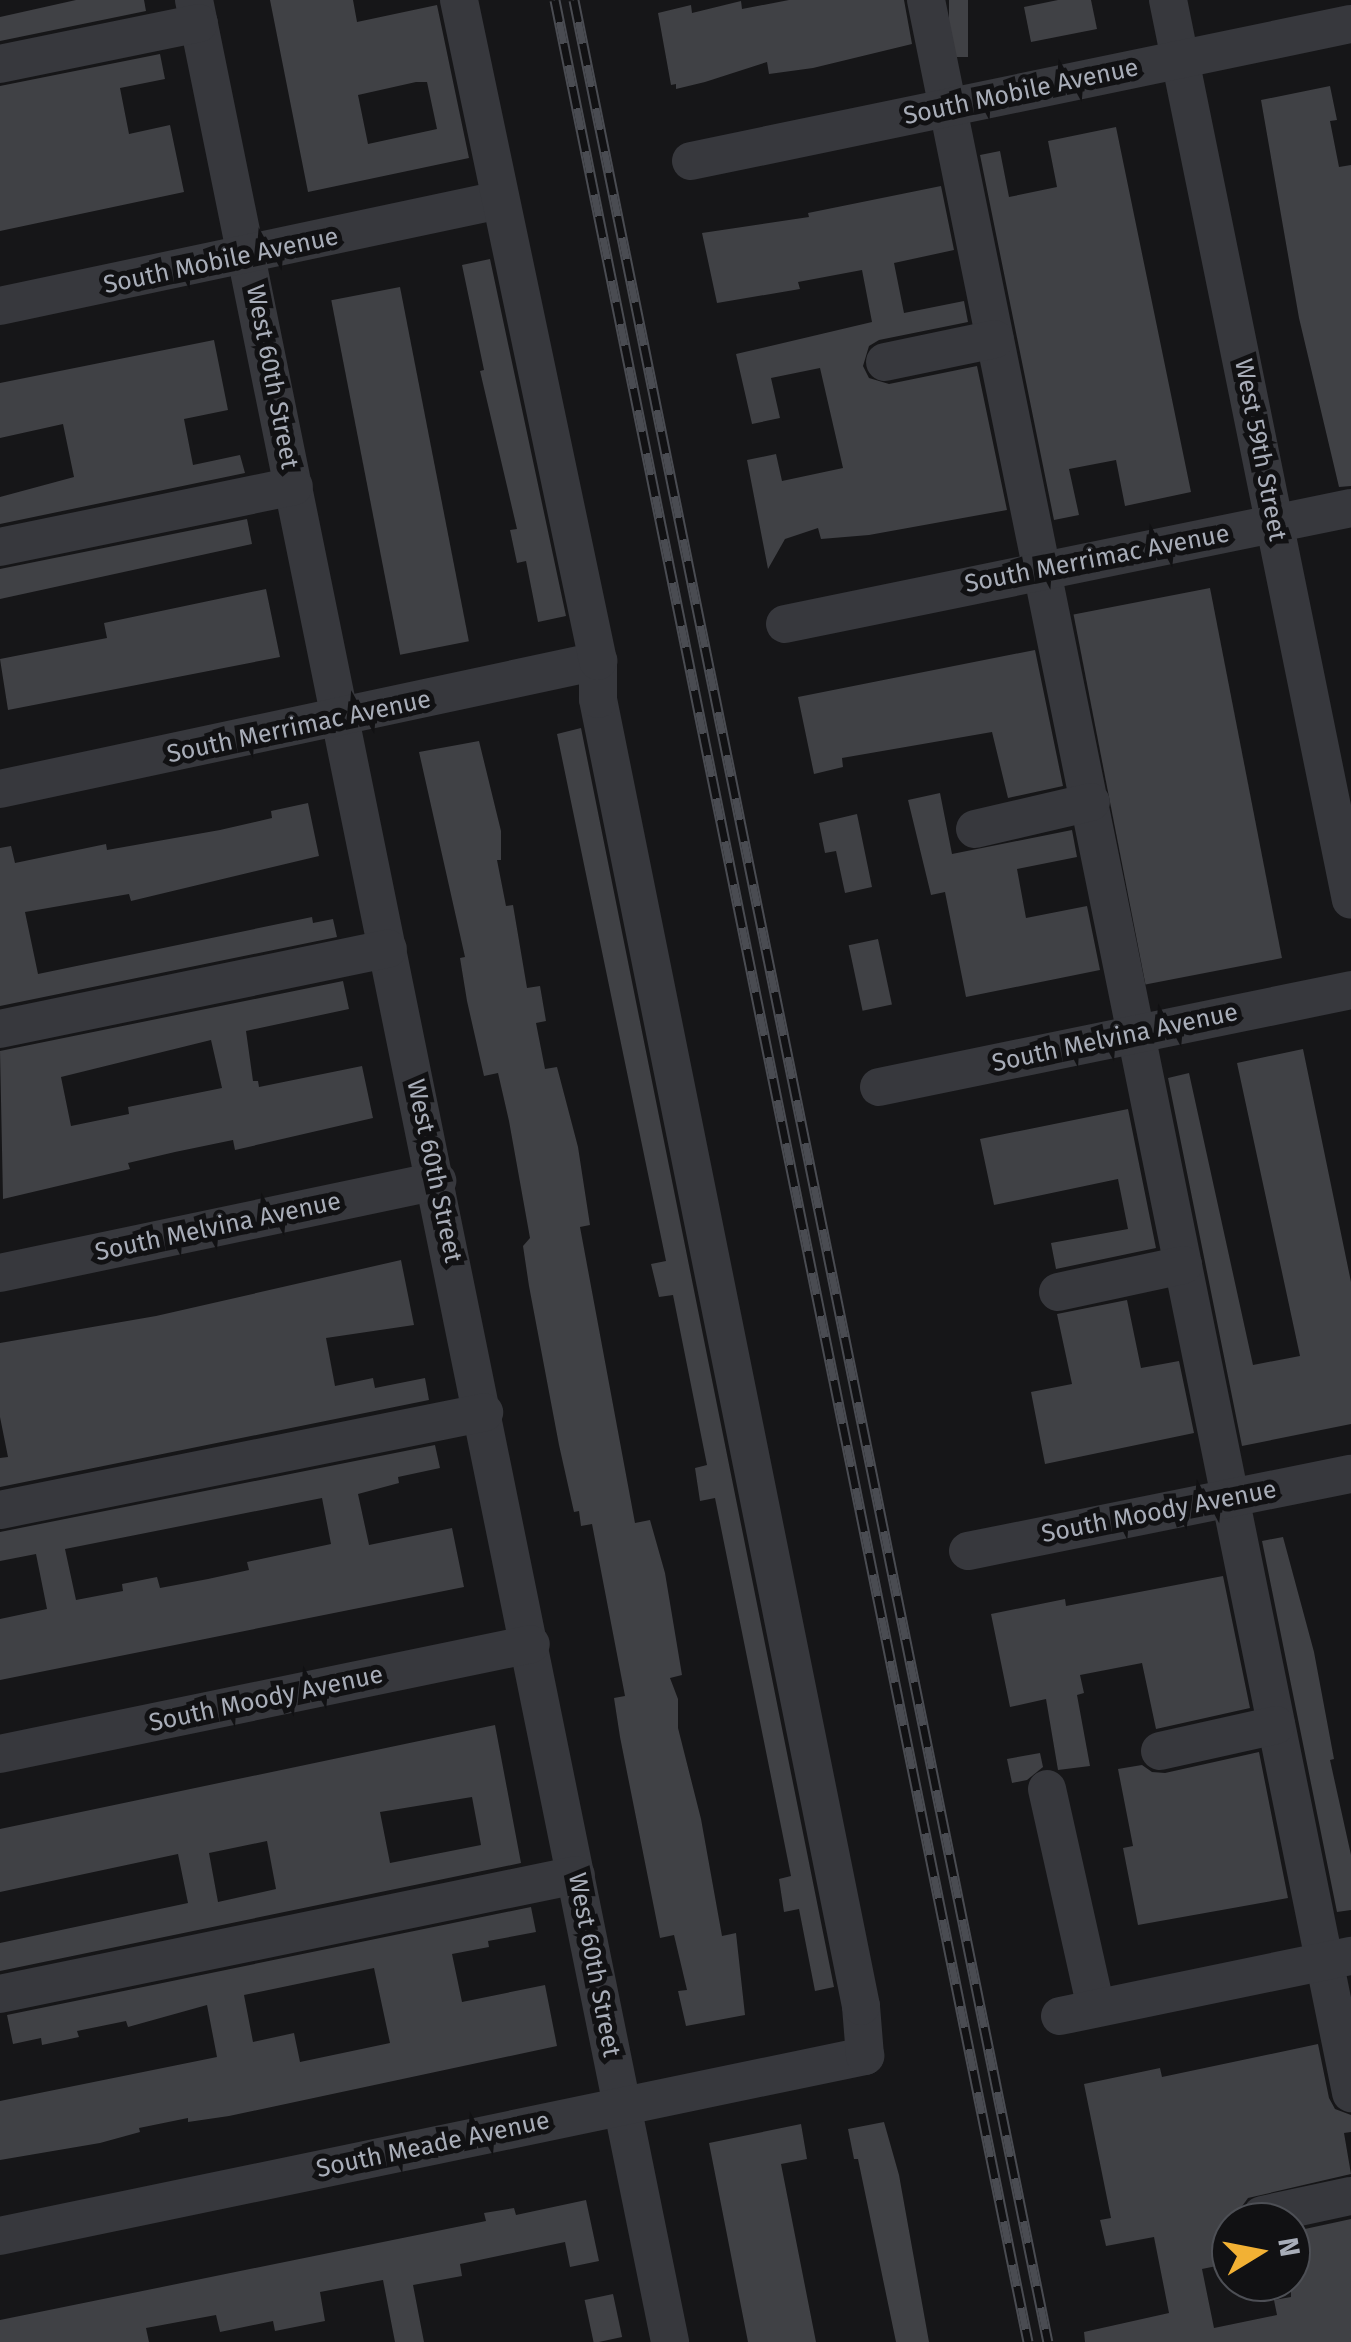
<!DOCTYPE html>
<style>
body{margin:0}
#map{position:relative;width:1351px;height:2342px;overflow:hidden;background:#161618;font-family:"Fira Sans",sans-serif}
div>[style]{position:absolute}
.building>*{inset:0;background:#404145;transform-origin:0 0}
.minor>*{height:38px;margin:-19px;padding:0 19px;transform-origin:19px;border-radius:19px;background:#37383d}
.rail>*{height:11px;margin-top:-5.5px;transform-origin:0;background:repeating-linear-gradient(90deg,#111113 0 22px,#4a4c52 0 44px);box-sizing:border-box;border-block:2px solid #4a4c52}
span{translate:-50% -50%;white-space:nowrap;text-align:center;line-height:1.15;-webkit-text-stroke:10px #111113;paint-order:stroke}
.street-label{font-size:25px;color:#a8adb8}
.north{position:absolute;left:1211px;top:2202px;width:100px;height:100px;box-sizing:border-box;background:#111113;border:2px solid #4d4f55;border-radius:50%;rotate:80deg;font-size:28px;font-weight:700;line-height:40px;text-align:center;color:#a8adb8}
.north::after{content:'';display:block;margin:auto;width:35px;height:45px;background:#f2b134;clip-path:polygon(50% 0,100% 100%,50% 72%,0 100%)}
</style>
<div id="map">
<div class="building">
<i style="clip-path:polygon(76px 0,144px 0,146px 11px,0 41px,0 17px)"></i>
<i style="clip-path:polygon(evenodd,270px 0,353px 0,357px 22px,437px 5px,469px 158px,308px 192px,270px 0,416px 82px,427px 82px,437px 129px,368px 144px,358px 95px,416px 82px)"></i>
<i style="clip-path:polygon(789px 0,904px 0,912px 44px,813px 68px,769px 74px,767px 62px,705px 82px,676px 89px,676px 84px,671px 85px,658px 13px,691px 5px,692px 13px,741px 1px,742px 9px)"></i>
<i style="left:949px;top:0;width:19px;height:57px"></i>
<i style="clip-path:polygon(1058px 0,1091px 0,1097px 29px,1031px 42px,1024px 7px)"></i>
<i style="clip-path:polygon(160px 54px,165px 79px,120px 88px,129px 134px,170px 125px,184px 192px,0 231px,0 86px)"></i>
<i style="clip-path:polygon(1330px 86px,1337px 120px,1330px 121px,1339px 167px,1351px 165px,1351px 486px,1339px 487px,1299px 318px,1261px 100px)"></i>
<i style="clip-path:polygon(1116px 127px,1191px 492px,1125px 506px,1116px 460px,1069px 469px,1079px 515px,1054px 520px,980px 155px,1000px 151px,1009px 197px,1057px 187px,1048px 141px)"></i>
<i style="clip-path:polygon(941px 186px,954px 250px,894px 263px,904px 313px,964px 301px,968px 322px,879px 340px,869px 346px,863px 366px,869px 378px,889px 384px,977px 366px,1007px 510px,869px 535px,821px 539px,818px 528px,785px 539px,768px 569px,747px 460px,776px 454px,782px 481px,843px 468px,820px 368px,771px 378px,780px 418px,752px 424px,736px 354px,872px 322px,862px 270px,798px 282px,800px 289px,717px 303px,702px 233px,809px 217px,808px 213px)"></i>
<i style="clip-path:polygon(490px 259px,566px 616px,538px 622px,526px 561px,517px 563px,510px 530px,517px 529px,480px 371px,484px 370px,462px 265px)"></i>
<i style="left:400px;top:287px;width:361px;height:70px;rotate:79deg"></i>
<i style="clip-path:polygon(214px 340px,228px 410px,184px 419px,193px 465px,240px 455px,245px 473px,0 524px,0 497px,74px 477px,63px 424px,0 438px,0 383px)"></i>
<i style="clip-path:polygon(247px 519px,252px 544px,0 599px,0 569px)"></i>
<i style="left:1210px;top:588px;width:377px;height:139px;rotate:79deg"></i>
<i style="clip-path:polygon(266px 589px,280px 657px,8px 710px,0 659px,107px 638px,104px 623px)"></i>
<i style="clip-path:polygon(1035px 650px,1063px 786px,1008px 798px,992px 732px,842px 758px,843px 767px,814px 774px,798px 697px)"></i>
<i style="clip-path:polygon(581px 728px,834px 1987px,815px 1991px,799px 1909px,784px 1912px,779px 1879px,791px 1876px,715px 1498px,700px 1501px,695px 1468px,707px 1465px,673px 1295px,659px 1297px,651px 1264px,666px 1261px,557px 734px)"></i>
<i style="clip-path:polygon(479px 741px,501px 831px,501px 860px,497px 860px,506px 906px,513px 905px,527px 988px,540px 986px,546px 1021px,536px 1023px,545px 1069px,557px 1067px,578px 1147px,590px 1225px,580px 1227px,635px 1523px,650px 1520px,665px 1573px,682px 1675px,670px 1678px,678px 1699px,678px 1728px,701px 1819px,722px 1936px,736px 1933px,745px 2015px,686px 2026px,678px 1991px,687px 1990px,674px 1935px,660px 1938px,620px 1737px,614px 1698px,625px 1696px,592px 1524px,581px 1526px,579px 1511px,574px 1512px,559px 1445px,529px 1286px,523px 1246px,530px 1238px,509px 1121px,498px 1073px,484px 1076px,467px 1001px,460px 958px,465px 957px,419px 752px)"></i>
<i style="clip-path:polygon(940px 793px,952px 854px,1072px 830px,1077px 857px,1017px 869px,1026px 918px,1087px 906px,1100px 970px,966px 997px,945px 892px,931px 895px,908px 800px)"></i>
<i style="clip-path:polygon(308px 803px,319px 856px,131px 901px,129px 894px,25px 912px,38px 974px,312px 917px,313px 923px,333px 919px,337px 937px,0 1006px,0 848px,11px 846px,15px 863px,106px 844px,107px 850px,220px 830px,272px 818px,271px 811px)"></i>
<i style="clip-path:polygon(857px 814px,872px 887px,845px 893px,836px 851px,825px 853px,819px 823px)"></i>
<i style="left:878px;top:939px;width:67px;height:30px;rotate:78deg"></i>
<i style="clip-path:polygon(evenodd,343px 981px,349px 1009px,246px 1031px,253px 1081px,258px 1081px,259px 1087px,362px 1066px,373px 1118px,235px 1150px,233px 1140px,175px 1152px,128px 1163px,130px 1169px,3px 1199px,0 1051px,343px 981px,211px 1040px,222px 1088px,128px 1107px,129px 1114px,71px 1126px,61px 1077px,211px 1040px)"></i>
<i style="clip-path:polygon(1303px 1049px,1351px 1282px,1351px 1424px,1242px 1446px,1168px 1078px,1189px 1073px,1253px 1365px,1300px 1356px,1237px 1063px)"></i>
<i style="clip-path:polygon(1128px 1109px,1156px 1248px,1056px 1269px,1051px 1243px,1128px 1229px,1118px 1179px,994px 1205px,980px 1139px)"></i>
<i style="clip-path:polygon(401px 1260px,414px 1325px,326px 1338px,335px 1386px,373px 1378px,375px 1388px,425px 1378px,429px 1400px,0 1487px,0 1458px,8px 1457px,0 1417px,0 1343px,156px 1316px)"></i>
<i style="clip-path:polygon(1127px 1300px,1141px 1368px,1179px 1361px,1194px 1433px,1045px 1464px,1031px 1392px,1072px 1384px,1057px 1314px)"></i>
<i style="clip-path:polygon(evenodd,435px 1445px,440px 1468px,398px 1477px,399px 1483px,358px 1494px,369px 1545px,452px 1528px,464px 1587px,0 1680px,0 1619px,47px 1609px,36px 1554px,0 1561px,0 1532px,435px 1445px,322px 1498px,331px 1544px,247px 1562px,249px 1570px,208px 1579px,160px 1588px,157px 1577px,122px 1584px,123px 1591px,76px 1600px,65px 1549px,322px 1498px)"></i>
<i style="clip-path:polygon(1283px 1537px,1314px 1652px,1334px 1759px,1330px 1760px,1351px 1855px,1351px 1910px,1337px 1912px,1262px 1541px)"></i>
<i style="clip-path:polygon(1223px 1576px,1250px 1708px,1156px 1729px,1142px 1663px,1080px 1675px,1084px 1693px,1077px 1695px,1090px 1766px,1058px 1770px,1046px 1699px,1010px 1707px,991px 1614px,1065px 1599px,1066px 1606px)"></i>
<i style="clip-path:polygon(evenodd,495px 1725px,521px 1863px,0 1971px,0 1943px,188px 1903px,178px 1854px,0 1892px,0 1829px,495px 1725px,472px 1797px,481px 1845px,390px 1863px,380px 1812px,472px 1797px,495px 1725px,267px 1841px,276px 1889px,218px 1902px,209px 1853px,267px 1841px)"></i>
<i style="clip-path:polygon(1259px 1752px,1288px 1898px,1138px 1925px,1123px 1848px,1133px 1846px,1118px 1769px,1142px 1765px,1152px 1772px,1165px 1773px)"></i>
<i style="clip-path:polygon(1040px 1753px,1043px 1767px,1027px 1780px,1012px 1783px,1007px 1759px)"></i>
<i style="clip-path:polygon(evenodd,531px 1907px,536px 1932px,488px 1941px,489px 1947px,452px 1954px,462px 2002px,545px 1985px,557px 2046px,229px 2116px,188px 2122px,188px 2118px,139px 2128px,140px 2132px,100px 2143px,0 2160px,0 2101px,217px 2057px,207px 2005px,128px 2027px,126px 2021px,77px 2031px,79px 2037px,42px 2045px,41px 2038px,13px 2044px,7px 2015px,531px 1907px,374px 1968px,390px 2043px,300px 2062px,294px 2033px,253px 2042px,244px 1995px,374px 1968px)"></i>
<i style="clip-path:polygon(1318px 2044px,1329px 2098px,1335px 2109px,1351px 2115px,1351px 2132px,1344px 2133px,1351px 2174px,1248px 2198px,1240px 2209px,1241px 2222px,1231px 2222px,1231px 2263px,1202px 2269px,1214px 2328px,1277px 2315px,1274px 2300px,1291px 2297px,1291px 2232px,1351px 2219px,1351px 2342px,1085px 2342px,1084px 2332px,1169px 2313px,1154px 2237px,1106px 2246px,1100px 2220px,1111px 2218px,1084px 2084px,1160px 2068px,1162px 2077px)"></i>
<i style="clip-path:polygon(884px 2122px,899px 2175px,929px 2342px,896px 2342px,858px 2159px,854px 2159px,848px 2129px)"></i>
<i style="clip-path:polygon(801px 2124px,807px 2159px,781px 2164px,816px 2342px,748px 2342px,709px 2143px)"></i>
<i style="clip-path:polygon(586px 2200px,599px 2261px,570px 2267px,565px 2242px,460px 2264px,462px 2276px,413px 2285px,424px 2342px,395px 2342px,383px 2280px,320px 2292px,325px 2321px,275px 2331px,273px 2321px,220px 2332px,216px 2315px,146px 2328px,149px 2342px,0 2342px,0 2320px,486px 2221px,484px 2213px,514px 2208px,516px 2215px)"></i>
<i style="left:613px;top:2294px;width:44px;height:29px;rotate:78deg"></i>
</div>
<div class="minor">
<i style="left:194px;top:0;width:2390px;rotate:78.51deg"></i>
<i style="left:926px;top:0;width:2136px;rotate:78.52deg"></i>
<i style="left:1168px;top:0;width:918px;rotate:78.51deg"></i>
<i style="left:0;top:64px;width:203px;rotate:-11.6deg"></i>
<i style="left:691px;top:161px;width:674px;rotate:-11.73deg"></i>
<i style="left:0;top:306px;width:510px;rotate:-11.99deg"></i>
<i style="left:885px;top:362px;width:112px;rotate:-11.8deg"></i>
<i style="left:0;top:547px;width:300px;rotate:-11.7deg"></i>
<i style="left:785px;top:624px;width:578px;rotate:-11.58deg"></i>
<i style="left:0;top:789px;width:612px;rotate:-12.08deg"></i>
<i style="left:975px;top:829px;width:119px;rotate:-13.1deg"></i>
<i style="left:0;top:1029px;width:396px;rotate:-11.7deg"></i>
<i style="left:879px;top:1087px;width:482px;rotate:-11.6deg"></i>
<i style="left:0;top:1273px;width:447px;rotate:-11.9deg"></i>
<i style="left:1058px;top:1292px;width:128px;rotate:-12.2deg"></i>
<i style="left:0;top:1510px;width:494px;rotate:-11.4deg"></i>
<i style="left:968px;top:1551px;width:391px;rotate:-11.4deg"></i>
<i style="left:1160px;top:1751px;width:119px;rotate:-12.6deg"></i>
<i style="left:0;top:1754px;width:542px;rotate:-11.7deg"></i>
<i style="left:1047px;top:1789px;width:224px;rotate:77.4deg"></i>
<i style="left:0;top:1994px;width:588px;rotate:-11.67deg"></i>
<i style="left:1060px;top:2016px;width:297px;rotate:-11.7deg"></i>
<i style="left:1262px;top:2215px;width:91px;rotate:-12.1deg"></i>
<i style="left:0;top:2236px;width:884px;rotate:-11.76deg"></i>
<i style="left:865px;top:2056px;width:50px;rotate:-94.6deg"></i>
<i style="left:861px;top:2006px;width:1333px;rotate:-101.38deg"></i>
<i style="left:598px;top:699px;width:38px;rotate:-90deg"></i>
<i style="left:598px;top:661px;width:675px;rotate:-101.88deg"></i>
</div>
<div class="rail">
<i style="left:555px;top:0;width:2389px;rotate:78.58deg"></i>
<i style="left:574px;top:0;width:2389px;rotate:78.56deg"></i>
</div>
<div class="street-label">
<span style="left:1021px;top:92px;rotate:-12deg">South Mobile Avenue</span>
<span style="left:221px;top:261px;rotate:-12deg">South Mobile Avenue</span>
<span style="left:272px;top:377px;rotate:79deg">West 60th Street</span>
<span style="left:1260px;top:450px;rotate:79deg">West 59th Street</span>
<span style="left:1097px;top:559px;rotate:-11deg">South Merrimac Avenue</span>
<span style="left:299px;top:727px;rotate:-12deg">South Merrimac Avenue</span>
<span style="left:1115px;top:1038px;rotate:-12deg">South Melvina Avenue</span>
<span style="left:434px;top:1171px;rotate:78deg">West 60th Street</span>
<span style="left:218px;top:1227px;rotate:-12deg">South Melvina Avenue</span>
<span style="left:1159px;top:1512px;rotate:-11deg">South Moody Avenue</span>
<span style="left:266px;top:1699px;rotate:-12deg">South Moody Avenue</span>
<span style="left:594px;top:1965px;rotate:79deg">West 60th Street</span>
<span style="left:433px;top:2145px;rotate:-12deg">South Meade Avenue</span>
</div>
<div class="north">N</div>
</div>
